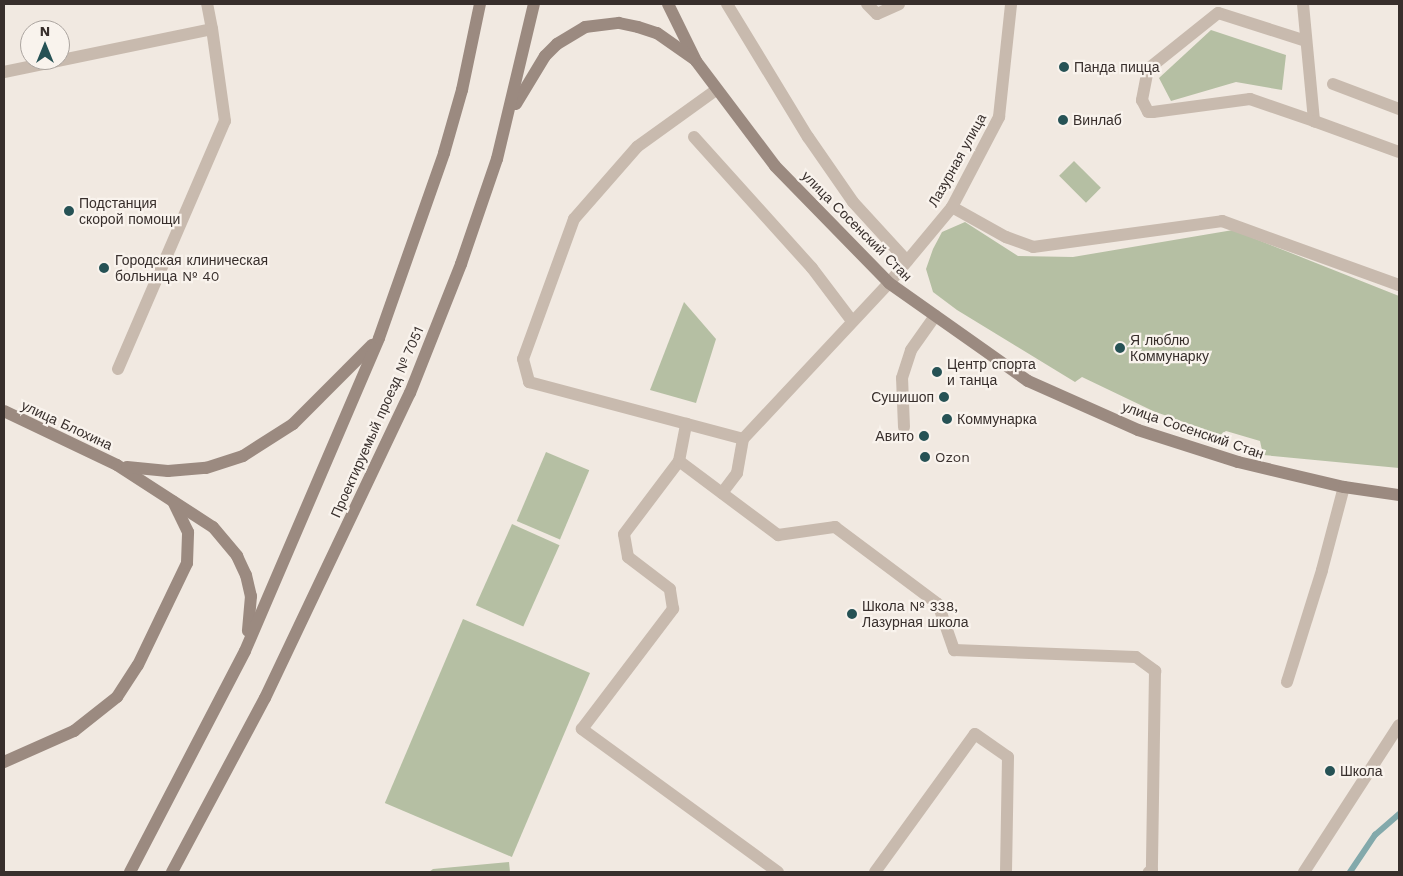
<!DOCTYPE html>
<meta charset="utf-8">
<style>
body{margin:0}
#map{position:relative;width:1403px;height:876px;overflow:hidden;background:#f1e9e1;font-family:"Work Sans",sans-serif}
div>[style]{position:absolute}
.green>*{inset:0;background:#b5bfa3;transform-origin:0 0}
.stream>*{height:6px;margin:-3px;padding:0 3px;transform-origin:3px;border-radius:3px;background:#83a9ab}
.lane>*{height:12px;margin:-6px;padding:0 6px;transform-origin:6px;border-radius:6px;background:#c8baae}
.street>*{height:12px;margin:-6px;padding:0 6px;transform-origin:6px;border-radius:6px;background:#c8baae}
.secondary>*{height:12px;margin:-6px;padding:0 6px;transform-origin:6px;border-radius:6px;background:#9b8a80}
.dots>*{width:14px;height:14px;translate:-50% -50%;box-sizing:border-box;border:2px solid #f9f3ed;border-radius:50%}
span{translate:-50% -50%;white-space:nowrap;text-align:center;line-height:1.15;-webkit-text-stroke:4.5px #f9f3ed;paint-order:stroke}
.poi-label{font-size:14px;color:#382f2c}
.left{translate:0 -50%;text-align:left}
.right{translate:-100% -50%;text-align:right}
.street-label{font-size:14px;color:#382f2c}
.frame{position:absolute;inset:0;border:5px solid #382f2c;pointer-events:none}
.north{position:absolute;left:20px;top:20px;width:50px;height:50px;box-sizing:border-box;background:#f9f3ed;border:1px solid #aca5a0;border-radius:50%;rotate:0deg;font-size:14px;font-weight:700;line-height:20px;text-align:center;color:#382f2c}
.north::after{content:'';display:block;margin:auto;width:18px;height:22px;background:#265255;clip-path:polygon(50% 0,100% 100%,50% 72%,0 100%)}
</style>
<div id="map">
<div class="green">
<i style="clip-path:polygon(1211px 30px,1286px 55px,1282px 90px,1236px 82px,1171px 101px,1159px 78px)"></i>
<i style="left:1074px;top:161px;width:38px;height:21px;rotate:45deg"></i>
<i style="clip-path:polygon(965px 222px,1018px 256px,1073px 257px,1233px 230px,1399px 296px,1399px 468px,1263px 455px,1260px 441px,1226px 431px,1220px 435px,1153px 411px,1082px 377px,1075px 382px,957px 310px,933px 292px,926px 269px,933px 249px,942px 232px)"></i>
<i style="clip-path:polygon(684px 302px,716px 339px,696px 403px,650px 390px)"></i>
<i style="left:546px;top:452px;width:47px;height:75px;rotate:23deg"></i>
<i style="left:512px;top:524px;width:52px;height:89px;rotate:24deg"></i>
<i style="left:463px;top:619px;width:138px;height:200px;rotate:23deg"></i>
<i style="clip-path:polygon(509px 862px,510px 872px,429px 872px,433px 869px)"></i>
</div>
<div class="stream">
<i style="left:1350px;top:872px;width:45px;rotate:-56deg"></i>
<i style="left:1375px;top:835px;width:32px;rotate:-41deg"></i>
</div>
<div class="lane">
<i style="left:727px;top:4px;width:156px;rotate:58.7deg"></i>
<i style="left:808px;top:137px;width:79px;rotate:55.3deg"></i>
<i style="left:853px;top:202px;width:80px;rotate:47.5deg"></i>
<i style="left:867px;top:4px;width:14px;rotate:45deg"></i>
<i style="left:877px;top:14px;width:24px;rotate:-24deg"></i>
<i style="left:1306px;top:41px;width:92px;rotate:-162.3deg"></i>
<i style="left:1218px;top:13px;width:90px;rotate:141.3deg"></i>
<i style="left:1148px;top:69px;width:32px;rotate:101deg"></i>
<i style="left:1142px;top:100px;width:13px;rotate:63deg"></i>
<i style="left:1148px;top:112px;width:5px"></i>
<i style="left:1153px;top:112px;width:98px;rotate:-7.6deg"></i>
<i style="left:1250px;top:99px;width:68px;rotate:19deg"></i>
<i style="left:4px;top:72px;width:212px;rotate:-11.7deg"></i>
<i style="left:212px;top:29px;width:25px;rotate:-101deg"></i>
<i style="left:1333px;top:84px;width:71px;rotate:20.7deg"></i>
<i style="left:716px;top:90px;width:97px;rotate:144.2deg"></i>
<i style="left:637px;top:147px;width:96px;rotate:131.2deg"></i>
<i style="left:574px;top:219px;width:149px;rotate:110deg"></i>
<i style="left:523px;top:359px;width:24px;rotate:75deg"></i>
<i style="left:529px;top:382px;width:221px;rotate:14.9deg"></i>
<i style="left:743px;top:439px;width:214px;rotate:-46.9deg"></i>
<i style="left:694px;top:137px;width:176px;rotate:48deg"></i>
<i style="left:812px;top:268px;width:66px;rotate:53deg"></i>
<i style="left:118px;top:369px;width:270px;rotate:-66.7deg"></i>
<i style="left:225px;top:121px;width:93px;rotate:-98deg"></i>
<i style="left:904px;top:427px;width:49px;rotate:-92.3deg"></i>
<i style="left:902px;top:378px;width:29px;rotate:-72deg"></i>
<i style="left:911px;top:350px;width:42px;rotate:-54.8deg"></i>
<i style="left:679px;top:461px;width:38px;rotate:-79deg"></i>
<i style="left:722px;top:493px;width:25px;rotate:-53deg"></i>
<i style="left:737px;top:473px;width:35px;rotate:-80deg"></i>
<i style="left:1287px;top:682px;width:117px;rotate:-72.6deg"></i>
<i style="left:1322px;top:570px;width:86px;rotate:-75.2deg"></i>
<i style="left:778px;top:872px;width:243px;rotate:-143.9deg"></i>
<i style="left:582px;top:729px;width:151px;rotate:-52.8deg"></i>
<i style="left:673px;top:609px;width:20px;rotate:-99deg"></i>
<i style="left:670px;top:589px;width:53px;rotate:-142.7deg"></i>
<i style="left:628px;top:557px;width:23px;rotate:-100deg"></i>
<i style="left:624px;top:534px;width:91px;rotate:-53deg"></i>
<i style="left:679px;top:461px;width:124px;rotate:36.8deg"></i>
<i style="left:778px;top:535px;width:58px;rotate:-8deg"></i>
<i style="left:835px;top:527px;width:129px;rotate:36.8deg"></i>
<i style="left:938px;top:604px;width:49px;rotate:70.8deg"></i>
<i style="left:954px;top:650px;width:182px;rotate:2.2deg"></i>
<i style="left:1136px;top:657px;width:24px;rotate:36deg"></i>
<i style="left:1155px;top:671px;width:199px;rotate:90.9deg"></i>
<i style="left:1152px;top:870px;width:4px;rotate:146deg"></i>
<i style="left:875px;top:872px;width:170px;rotate:-54.1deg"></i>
<i style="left:975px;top:734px;width:40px;rotate:34.9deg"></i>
<i style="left:1008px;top:757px;width:115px;rotate:91deg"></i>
</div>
<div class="street">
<i style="left:1303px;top:4px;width:118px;rotate:84.6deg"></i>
<i style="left:1314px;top:121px;width:90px;rotate:20deg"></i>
<i style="left:952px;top:207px;width:62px;rotate:29.1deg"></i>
<i style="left:1006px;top:237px;width:29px;rotate:20deg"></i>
<i style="left:1033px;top:247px;width:191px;rotate:-7.8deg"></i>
<i style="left:1222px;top:221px;width:188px;rotate:19.9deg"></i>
<i style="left:889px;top:283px;width:99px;rotate:-50.3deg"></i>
<i style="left:952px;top:207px;width:102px;rotate:-62.4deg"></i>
<i style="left:999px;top:117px;width:114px;rotate:-83.9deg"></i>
<i style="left:1304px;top:872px;width:175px;rotate:-57.1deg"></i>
</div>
<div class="secondary">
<i style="left:668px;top:4px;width:64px;rotate:63.8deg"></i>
<i style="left:696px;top:61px;width:131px;rotate:53deg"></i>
<i style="left:775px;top:166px;width:163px;rotate:45.7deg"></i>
<i style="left:889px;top:283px;width:170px;rotate:35.2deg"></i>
<i style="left:1028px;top:381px;width:120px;rotate:24deg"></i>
<i style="left:1138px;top:430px;width:105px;rotate:17.7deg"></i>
<i style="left:1238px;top:462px;width:109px;rotate:13.3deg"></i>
<i style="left:1344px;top:487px;width:56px;rotate:8.3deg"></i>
<i style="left:516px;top:104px;width:56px;rotate:-58.9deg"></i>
<i style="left:545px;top:56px;width:17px;rotate:-45deg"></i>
<i style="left:557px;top:44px;width:33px;rotate:-31deg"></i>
<i style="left:585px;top:27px;width:34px;rotate:-7deg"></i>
<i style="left:619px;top:23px;width:19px;rotate:12deg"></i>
<i style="left:638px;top:27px;width:20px;rotate:18deg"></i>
<i style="left:657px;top:33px;width:45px;rotate:35.1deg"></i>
<i style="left:4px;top:411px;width:125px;rotate:25.5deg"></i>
<i style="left:117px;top:465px;width:114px;rotate:32.9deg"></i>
<i style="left:213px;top:527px;width:38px;rotate:50deg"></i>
<i style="left:237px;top:556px;width:21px;rotate:65deg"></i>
<i style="left:246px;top:575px;width:22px;rotate:77deg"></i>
<i style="left:251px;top:596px;width:35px;rotate:95deg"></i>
<i style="left:127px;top:467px;width:41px;rotate:5.6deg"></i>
<i style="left:168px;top:471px;width:38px;rotate:-5deg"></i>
<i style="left:206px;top:468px;width:39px;rotate:-18deg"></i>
<i style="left:243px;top:456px;width:59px;rotate:-32.6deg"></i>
<i style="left:293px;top:424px;width:112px;rotate:-45deg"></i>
<i style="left:4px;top:762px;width:77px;rotate:-23.9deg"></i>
<i style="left:74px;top:731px;width:55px;rotate:-38.3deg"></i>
<i style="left:117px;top:697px;width:38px;rotate:-57deg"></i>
<i style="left:138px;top:665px;width:113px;rotate:-64.3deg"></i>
<i style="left:187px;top:563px;width:31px;rotate:-88deg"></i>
<i style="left:188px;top:532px;width:34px;rotate:-116deg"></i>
<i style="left:130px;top:872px;width:249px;rotate:-62.5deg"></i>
<i style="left:245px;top:651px;width:340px;rotate:-66.8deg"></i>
<i style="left:379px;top:338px;width:196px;rotate:-70.6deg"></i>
<i style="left:444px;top:153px;width:66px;rotate:-74.1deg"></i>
<i style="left:462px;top:90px;width:88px;rotate:-78.2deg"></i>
<i style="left:172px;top:872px;width:197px;rotate:-61.9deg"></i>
<i style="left:265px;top:698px;width:338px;rotate:-64.6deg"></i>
<i style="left:410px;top:393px;width:139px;rotate:-68.4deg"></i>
<i style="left:461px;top:264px;width:111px;rotate:-71.1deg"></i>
<i style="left:497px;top:159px;width:159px;rotate:-76.6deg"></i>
</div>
<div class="dots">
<i style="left:1064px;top:67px;background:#265255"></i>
<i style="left:1063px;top:120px;background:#265255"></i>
<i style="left:69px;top:211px;background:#265255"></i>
<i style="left:104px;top:268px;background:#265255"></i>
<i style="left:1120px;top:348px;background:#265255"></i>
<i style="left:937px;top:372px;background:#265255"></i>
<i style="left:944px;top:397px;background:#265255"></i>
<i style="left:947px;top:419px;background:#265255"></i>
<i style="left:924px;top:436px;background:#265255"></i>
<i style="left:925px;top:457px;background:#265255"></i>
<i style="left:852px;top:614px;background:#265255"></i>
<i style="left:1330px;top:771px;background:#265255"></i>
</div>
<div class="poi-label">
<span class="left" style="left:1074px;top:67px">Панда пицца</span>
<span class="left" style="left:1073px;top:120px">Винлаб</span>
<span class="left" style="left:79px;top:211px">Подстанция<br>скорой помощи</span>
<span class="left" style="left:115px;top:268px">Городская клиническая<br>больница № 40</span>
<span class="left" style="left:1130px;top:348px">Я люблю<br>Коммунарку</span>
<span class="left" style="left:947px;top:372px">Центр спорта<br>и танца</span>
<span class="right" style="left:934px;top:397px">Сушишоп</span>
<span class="left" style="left:957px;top:419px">Коммунарка</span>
<span class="right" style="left:914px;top:436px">Авито</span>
<span class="left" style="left:935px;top:457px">Ozon</span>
<span class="left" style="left:862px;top:614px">Школа № 338,<br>Лазурная школа</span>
<span class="left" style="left:1340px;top:771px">Школа</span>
</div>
<div class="street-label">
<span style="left:957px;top:160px;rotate:-61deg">Лазурная улица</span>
<span style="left:857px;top:226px;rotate:45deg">улица Сосенский Стан</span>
<span style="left:377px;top:422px;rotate:-66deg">Проектируемый проезд № 7051</span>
<span style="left:67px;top:425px;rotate:25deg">улица Блохина</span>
<span style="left:1193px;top:430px;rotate:19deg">улица Сосенский Стан</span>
</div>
<div class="frame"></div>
<div class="north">N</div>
</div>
